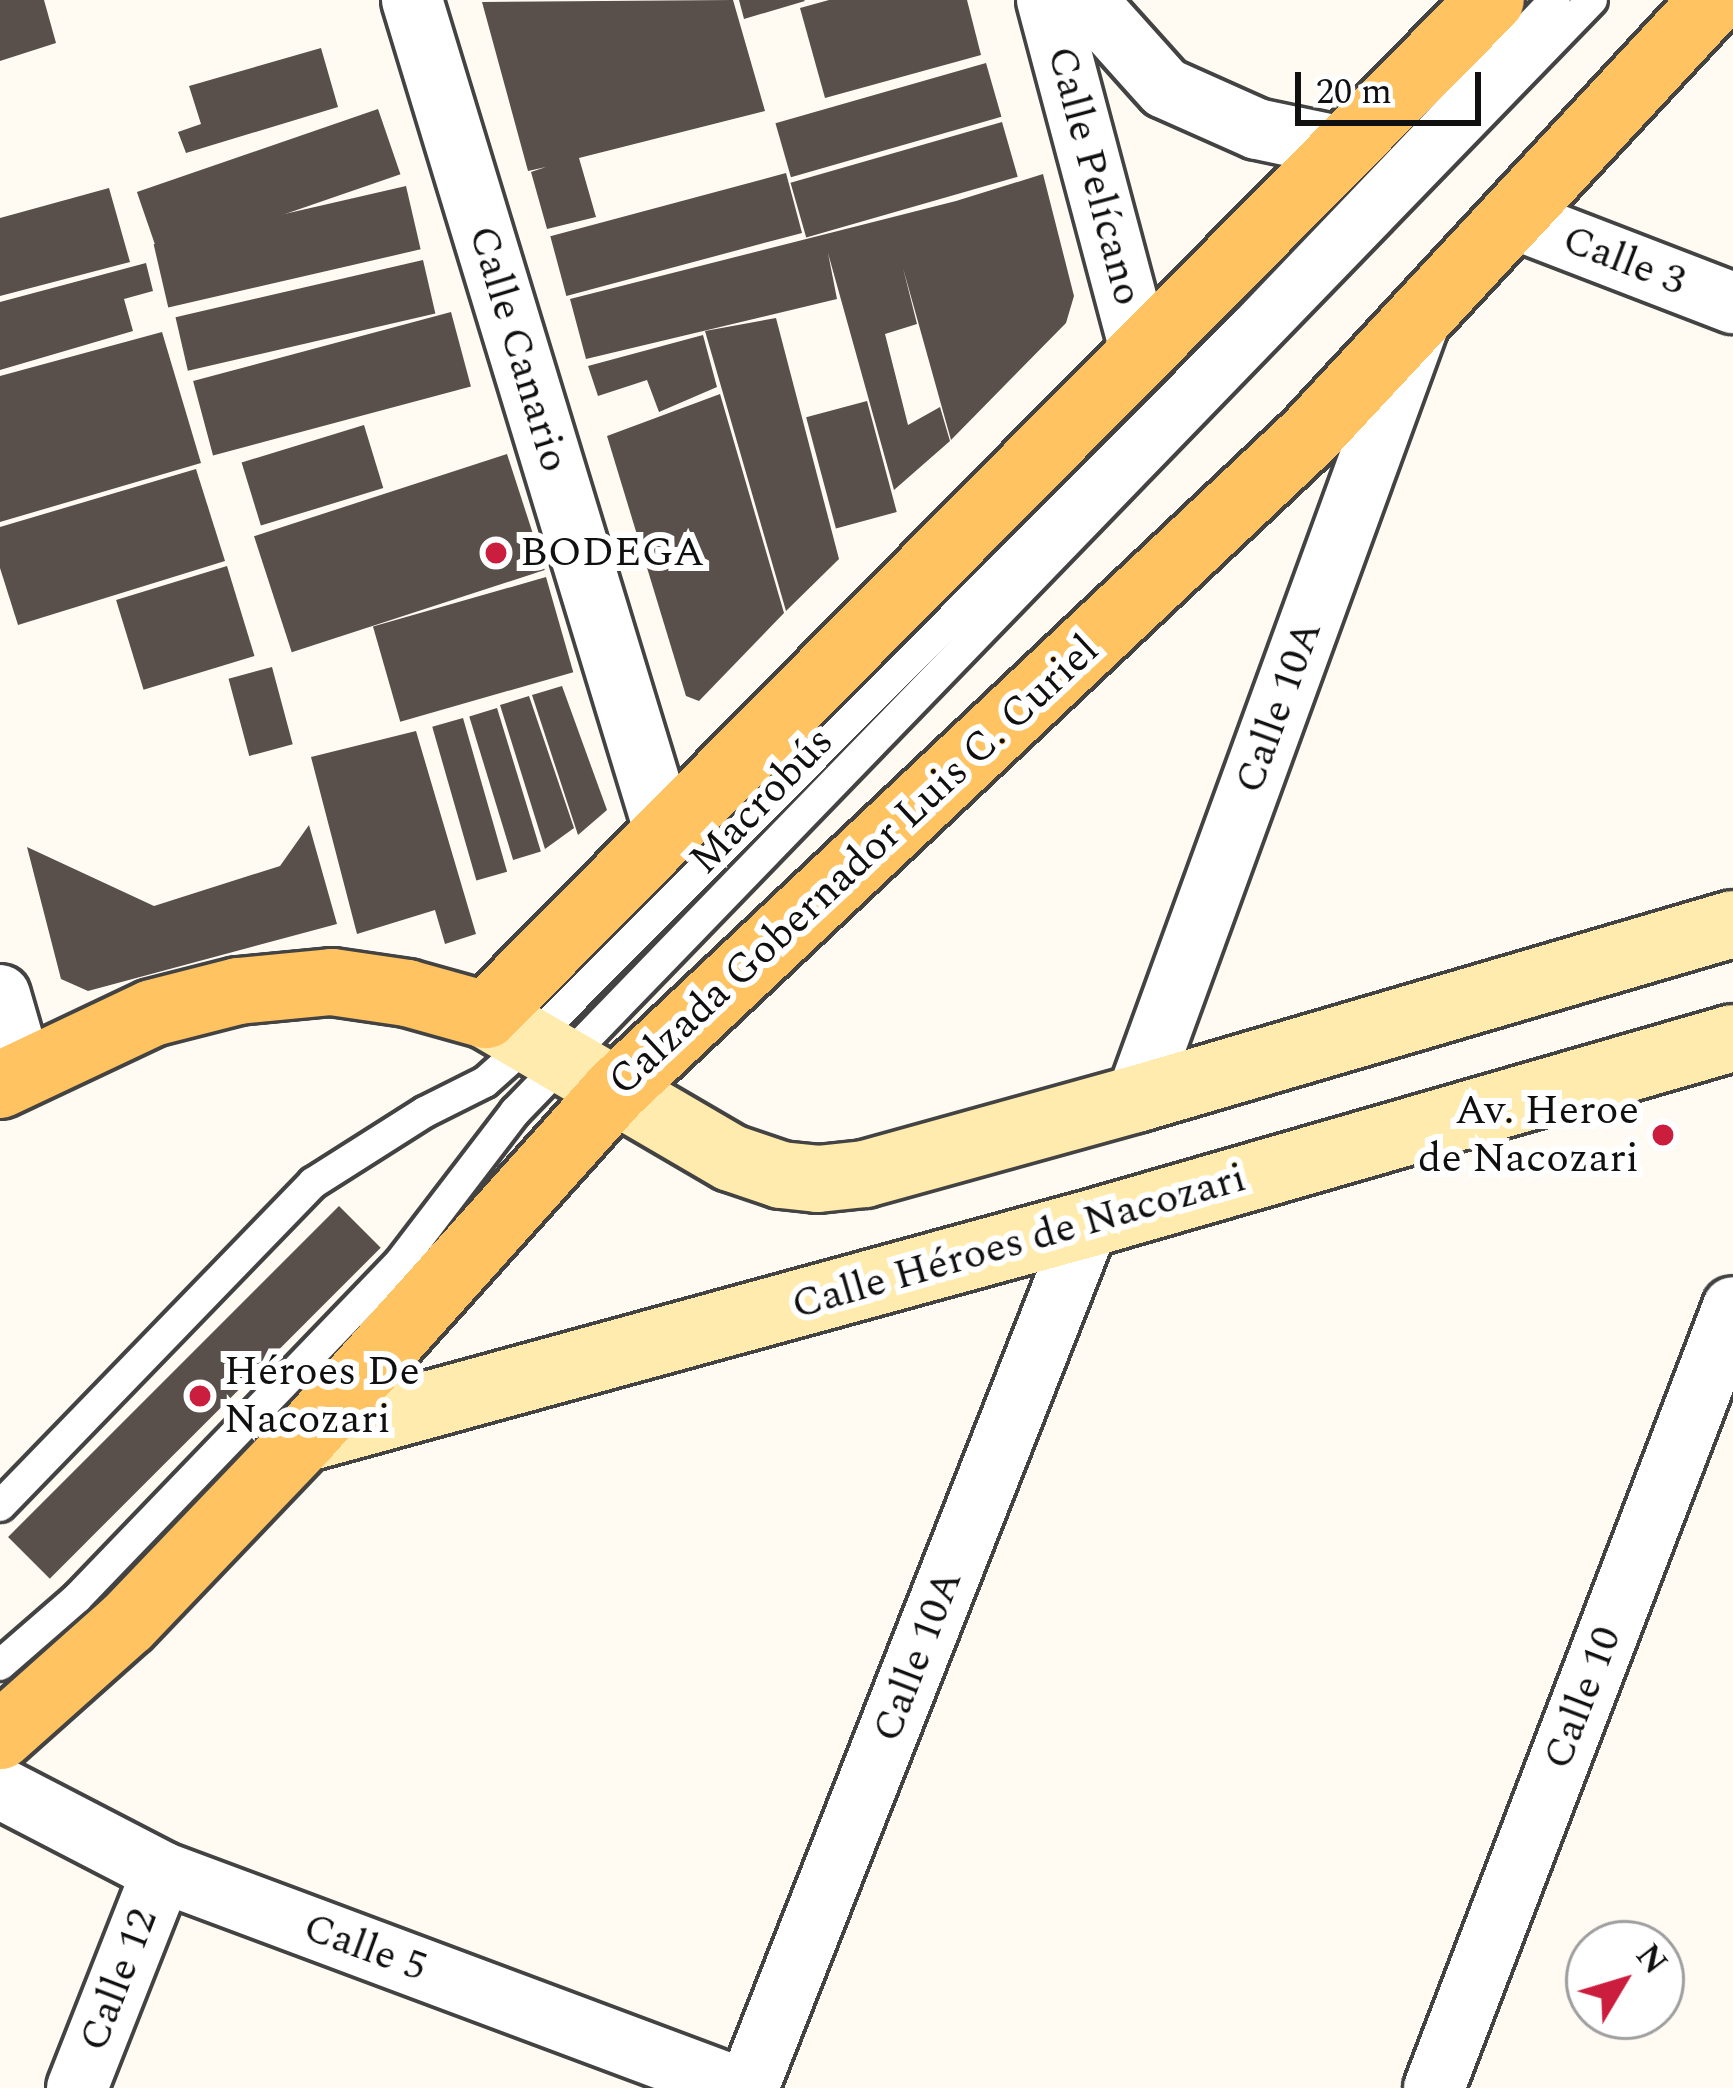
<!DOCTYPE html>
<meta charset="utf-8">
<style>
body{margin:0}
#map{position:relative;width:1733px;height:2088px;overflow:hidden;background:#fffbf2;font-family:Spectral,serif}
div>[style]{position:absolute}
.building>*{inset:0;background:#594f4b;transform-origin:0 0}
.roads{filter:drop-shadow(3px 0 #434343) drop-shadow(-3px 0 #434343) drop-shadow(0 3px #434343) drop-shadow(0 -3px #434343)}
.service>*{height:30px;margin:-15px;padding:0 15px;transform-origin:15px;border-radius:15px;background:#fff}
.minor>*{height:60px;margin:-30px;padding:0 30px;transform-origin:30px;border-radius:30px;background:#fff}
.secondary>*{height:66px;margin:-33px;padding:0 33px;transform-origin:33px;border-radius:33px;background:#ffebad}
.primary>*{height:66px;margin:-33px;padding:0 33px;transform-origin:33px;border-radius:33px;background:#ffc362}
.dots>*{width:33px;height:33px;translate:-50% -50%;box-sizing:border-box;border:6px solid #fff;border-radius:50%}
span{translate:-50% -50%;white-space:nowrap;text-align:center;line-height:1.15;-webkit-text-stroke:12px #fff;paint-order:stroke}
.street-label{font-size:42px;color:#101010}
.poi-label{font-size:42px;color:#101010}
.left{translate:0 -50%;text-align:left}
.right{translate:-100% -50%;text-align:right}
.north{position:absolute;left:1565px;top:1920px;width:120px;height:120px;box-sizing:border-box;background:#fff;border:3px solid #9f9f9f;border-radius:50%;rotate:52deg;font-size:33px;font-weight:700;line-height:48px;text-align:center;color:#101010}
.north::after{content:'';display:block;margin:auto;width:42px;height:54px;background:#cb1d3d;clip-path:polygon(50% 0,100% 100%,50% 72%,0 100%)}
.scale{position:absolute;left:1295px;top:72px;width:186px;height:54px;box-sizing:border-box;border:6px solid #101010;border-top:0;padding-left:15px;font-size:36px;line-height:42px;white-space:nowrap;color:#101010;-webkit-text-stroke:9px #fff;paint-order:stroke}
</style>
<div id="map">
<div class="building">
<i style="clip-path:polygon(0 0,44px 0,56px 43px,0 61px)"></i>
<i style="clip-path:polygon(733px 0,765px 111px,579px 158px,596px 217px,547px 229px,531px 172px,546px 167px,528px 171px,482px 2px)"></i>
<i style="clip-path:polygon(739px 0,804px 0,805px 1px,744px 19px)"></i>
<i style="clip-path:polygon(829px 0,967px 0,981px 55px,825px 98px,800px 8px)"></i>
<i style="clip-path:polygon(321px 48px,338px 107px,186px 153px,178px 132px,201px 124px,189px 86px)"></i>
<i style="left:986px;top:63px;width:56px;height:219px;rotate:74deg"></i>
<i style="left:378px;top:109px;width:69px;height:255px;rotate:71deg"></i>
<i style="left:1002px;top:122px;width:57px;height:220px;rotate:74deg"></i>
<i style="left:786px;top:173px;width:62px;height:244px;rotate:75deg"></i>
<i style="clip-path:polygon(1043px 174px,1074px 296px,1066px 323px,951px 440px,903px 268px,917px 324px,885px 334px,908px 425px,940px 407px,950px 441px,894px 490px,828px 253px,837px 299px,586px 359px,570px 299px,956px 201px)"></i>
<i style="left:406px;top:186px;width:65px;height:259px;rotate:77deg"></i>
<i style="clip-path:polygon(109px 188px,130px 262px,0 296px,0 218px)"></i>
<i style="left:423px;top:260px;width:55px;height:254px;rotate:77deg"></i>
<i style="clip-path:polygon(146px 263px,153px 291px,124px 299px,133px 331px,0 370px,0 302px)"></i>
<i style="left:451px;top:312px;width:77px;height:267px;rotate:75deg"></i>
<i style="clip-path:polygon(776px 318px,839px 559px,786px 611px,705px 331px)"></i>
<i style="clip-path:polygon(162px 332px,201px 463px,0 522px,0 376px)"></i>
<i style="clip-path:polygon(703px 335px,717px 387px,659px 412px,647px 380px,598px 396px,588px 366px)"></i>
<i style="clip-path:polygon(720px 394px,784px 613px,699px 701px,686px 696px,607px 436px)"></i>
<i style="left:867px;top:401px;width:115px;height:63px;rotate:75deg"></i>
<i style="left:364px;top:425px;width:66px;height:128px;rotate:73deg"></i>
<i style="left:507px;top:454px;width:122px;height:266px;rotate:72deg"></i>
<i style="clip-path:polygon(196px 469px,225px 561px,18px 625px,0 568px,0 527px)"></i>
<i style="left:227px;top:566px;width:94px;height:116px;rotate:73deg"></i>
<i style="left:546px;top:577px;width:99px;height:180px;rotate:74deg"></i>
<i style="left:272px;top:667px;width:80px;height:45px;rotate:75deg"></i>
<i style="clip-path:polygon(562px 686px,607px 810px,578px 835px,532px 695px)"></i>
<i style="clip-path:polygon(529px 696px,574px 828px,545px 849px,500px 705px)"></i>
<i style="left:497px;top:708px;width:150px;height:29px;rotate:73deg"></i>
<i style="left:463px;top:718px;width:160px;height:32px;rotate:74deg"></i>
<i style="clip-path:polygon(416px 731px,476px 934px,445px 944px,435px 910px,357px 934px,311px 757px)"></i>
<i style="clip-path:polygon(309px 825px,337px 924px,88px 991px,61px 979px,27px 847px,154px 906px,280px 866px)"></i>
<i style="left:339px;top:1206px;width:59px;height:468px;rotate:45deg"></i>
</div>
<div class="roads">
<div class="service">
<i style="left:0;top:1506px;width:450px;rotate:-45.9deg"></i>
<i style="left:313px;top:1183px;width:133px;rotate:-32.4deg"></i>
<i style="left:425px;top:1112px;width:67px;rotate:-26.6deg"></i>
<i style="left:485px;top:1082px;width:59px;rotate:-41.6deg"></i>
<i style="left:529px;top:1043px;width:1016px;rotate:-45.12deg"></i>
<i style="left:1246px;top:323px;width:447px;rotate:-46.3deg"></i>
<i style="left:0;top:1665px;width:102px;rotate:-41deg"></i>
<i style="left:77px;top:1598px;width:463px;rotate:-46.1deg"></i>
<i style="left:398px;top:1265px;width:193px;rotate:-52.6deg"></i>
<i style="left:515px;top:1112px;width:1548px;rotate:-45.92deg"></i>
</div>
<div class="minor">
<i style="left:412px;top:0;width:874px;rotate:73.1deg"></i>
<i style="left:1047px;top:0;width:365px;rotate:75.1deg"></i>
<i style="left:1086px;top:0;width:118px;rotate:48.1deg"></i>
<i style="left:1165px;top:88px;width:101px;rotate:24deg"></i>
<i style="left:1257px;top:129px;width:93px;rotate:11.8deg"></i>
<i style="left:1515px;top:219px;width:234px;rotate:21.1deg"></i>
<i style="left:0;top:995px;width:79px;rotate:73.9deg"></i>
<i style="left:1136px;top:1099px;width:829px;rotate:-69.97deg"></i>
<i style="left:0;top:1788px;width:182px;rotate:27.4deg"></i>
<i style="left:162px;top:1872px;width:617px;rotate:20.49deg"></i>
<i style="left:77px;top:2088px;width:232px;rotate:-68.5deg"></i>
<i style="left:748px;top:2088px;width:928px;rotate:-68.52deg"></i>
<i style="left:1434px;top:2088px;width:836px;rotate:-69.05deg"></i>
</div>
<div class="secondary">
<i style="left:486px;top:1015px;width:284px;rotate:30.3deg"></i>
<i style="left:731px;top:1158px;width:53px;rotate:18.8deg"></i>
<i style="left:781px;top:1175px;width:37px;rotate:6deg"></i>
<i style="left:818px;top:1179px;width:47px;rotate:-6.1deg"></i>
<i style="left:865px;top:1174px;width:281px;rotate:-15.5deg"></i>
<i style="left:1136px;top:1099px;width:622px;rotate:-16.34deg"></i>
<i style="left:303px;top:1439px;width:814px;rotate:-15.32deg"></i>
<i style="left:1088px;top:1224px;width:671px;rotate:-16.09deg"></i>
</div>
<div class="primary">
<i style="left:0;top:1085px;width:168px;rotate:-25.3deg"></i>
<i style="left:152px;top:1013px;width:89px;rotate:-14.3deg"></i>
<i style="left:238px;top:991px;width:94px;rotate:-5.5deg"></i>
<i style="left:332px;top:982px;width:76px;rotate:8.3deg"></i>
<i style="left:407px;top:993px;width:82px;rotate:15.6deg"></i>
<i style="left:486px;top:1015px;width:1428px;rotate:-45.28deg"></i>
<i style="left:0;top:1736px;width:171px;rotate:-41.7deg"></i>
<i style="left:128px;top:1622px;width:253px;rotate:-46.3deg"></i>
<i style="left:303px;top:1439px;width:465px;rotate:-48.1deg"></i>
<i style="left:613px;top:1093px;width:957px;rotate:-43.35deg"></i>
<i style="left:1309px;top:436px;width:595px;rotate:-47.11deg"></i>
</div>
</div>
<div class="dots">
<i style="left:496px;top:553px;background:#cb1d3d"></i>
<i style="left:1663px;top:1135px;background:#cb1d3d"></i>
<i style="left:200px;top:1396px;background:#cb1d3d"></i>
</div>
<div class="street-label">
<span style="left:1094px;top:176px;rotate:75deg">Calle Pelícano</span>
<span style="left:1624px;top:261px;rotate:21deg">Calle 3</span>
<span style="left:518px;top:349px;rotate:73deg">Calle Canario</span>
<span style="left:1279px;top:707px;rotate:-70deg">Calle 10A</span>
<span style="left:762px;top:801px;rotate:-46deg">Macrobús</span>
<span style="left:854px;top:866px;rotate:-43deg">Calzada Gobernador Luis C. Curiel</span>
<span style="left:1019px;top:1242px;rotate:-16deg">Calle Héroes de Nacozari</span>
<span style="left:918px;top:1656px;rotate:-69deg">Calle 10A</span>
<span style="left:1583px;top:1698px;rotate:-69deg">Calle 10</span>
<span style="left:365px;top:1948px;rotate:20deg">Calle 5</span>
<span style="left:119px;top:1980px;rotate:-69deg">Calle 12</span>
</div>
<div class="poi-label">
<span class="left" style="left:520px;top:553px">BODEGA</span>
<span class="right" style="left:1639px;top:1135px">Av. Heroe<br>de Nacozari</span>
<span class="left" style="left:224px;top:1396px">Héroes De<br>Nacozari</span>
</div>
<div class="north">N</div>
<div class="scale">20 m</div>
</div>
